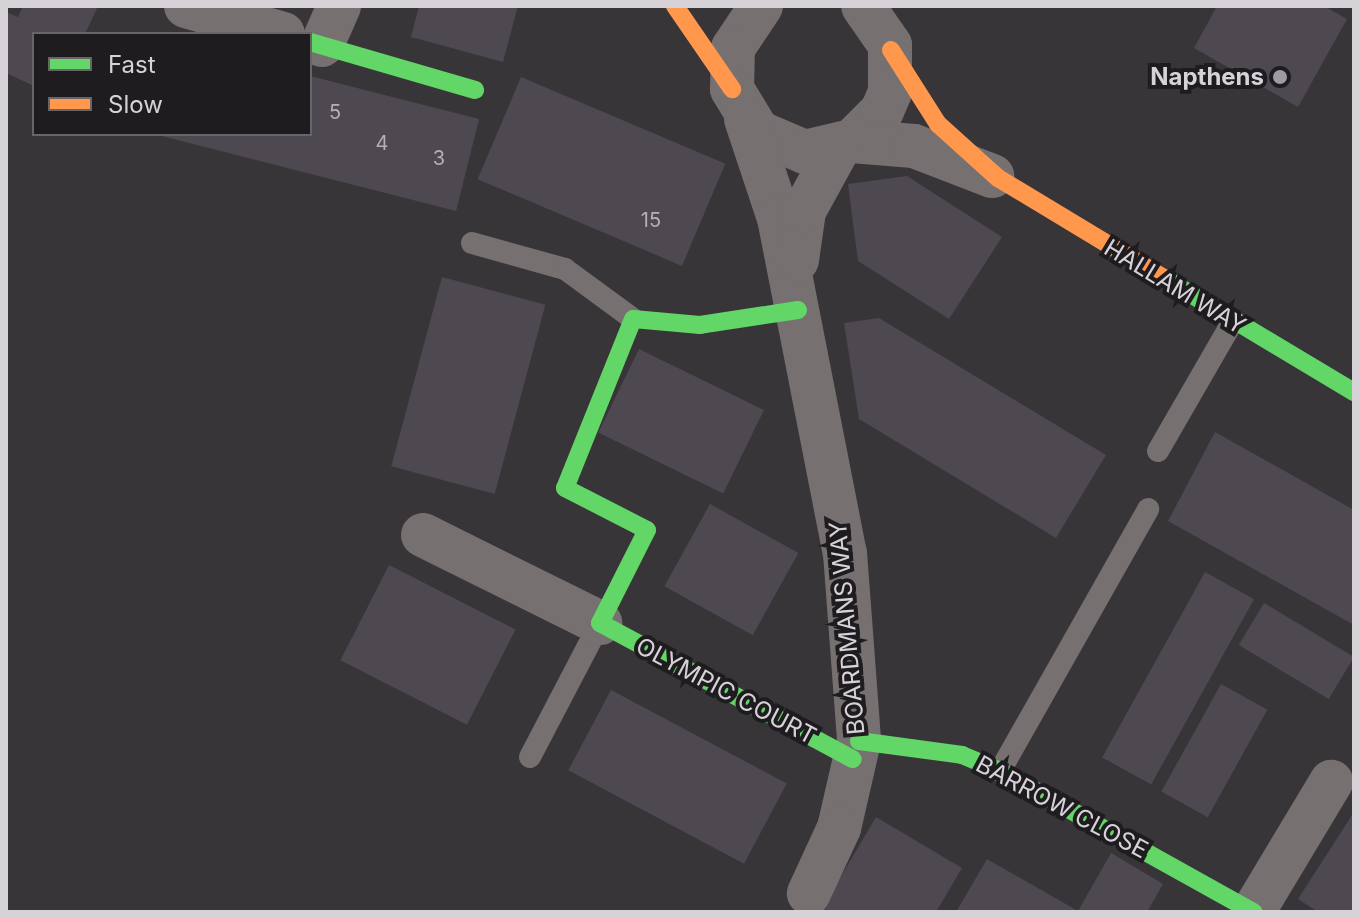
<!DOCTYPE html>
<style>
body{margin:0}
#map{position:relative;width:1360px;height:918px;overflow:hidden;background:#383539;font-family:Inter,sans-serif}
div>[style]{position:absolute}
.building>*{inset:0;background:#4e4850;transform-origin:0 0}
.lane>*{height:22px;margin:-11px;padding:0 11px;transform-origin:11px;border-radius:11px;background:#767070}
.street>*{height:44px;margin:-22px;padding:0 22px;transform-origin:22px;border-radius:22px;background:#767070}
.fast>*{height:18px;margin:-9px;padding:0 9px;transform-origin:9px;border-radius:9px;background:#63d668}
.slow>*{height:18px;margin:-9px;padding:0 9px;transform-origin:9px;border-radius:9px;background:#ff974d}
.dots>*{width:22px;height:22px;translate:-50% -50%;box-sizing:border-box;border:4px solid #1f1c20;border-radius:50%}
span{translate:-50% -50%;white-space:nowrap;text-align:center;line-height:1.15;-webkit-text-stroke:8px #1f1c20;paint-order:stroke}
.number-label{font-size:20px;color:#b4b0b5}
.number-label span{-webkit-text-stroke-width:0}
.poi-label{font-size:24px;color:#d6d2d7;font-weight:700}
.right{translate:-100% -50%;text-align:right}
.street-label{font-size:24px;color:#d6d2d7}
.frame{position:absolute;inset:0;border:8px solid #d6d2d7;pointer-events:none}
.legend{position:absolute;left:32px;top:32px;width:280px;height:104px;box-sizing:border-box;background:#1f1c20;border:2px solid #686569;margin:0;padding:10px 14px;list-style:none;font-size:24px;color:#d6d2d7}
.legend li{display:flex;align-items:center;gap:16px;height:40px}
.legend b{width:40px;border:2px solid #686569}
</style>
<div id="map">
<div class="building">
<i style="clip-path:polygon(23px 6px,98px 6px,85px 34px,34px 34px,34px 86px,6px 73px,6px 12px,18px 17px)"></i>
<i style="clip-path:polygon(419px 6px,518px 6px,503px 62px,411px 37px)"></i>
<i style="clip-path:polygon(1217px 6px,1324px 6px,1347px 19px,1298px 107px,1194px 48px)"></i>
<i style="clip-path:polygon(310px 76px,479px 119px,456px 211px,158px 135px,310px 134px)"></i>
<i style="left:521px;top:77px;width:222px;height:111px;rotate:23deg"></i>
<i style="clip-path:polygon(907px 176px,1002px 237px,949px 319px,858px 261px,848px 184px)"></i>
<i style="left:442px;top:277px;width:107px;height:196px;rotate:15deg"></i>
<i style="clip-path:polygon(879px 318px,1106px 455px,1056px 538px,859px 419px,844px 323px)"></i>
<i style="left:639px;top:349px;width:139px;height:93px;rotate:26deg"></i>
<i style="clip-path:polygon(1215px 432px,1354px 510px,1354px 625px,1168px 521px)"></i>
<i style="left:710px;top:504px;width:101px;height:94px;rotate:29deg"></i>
<i style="left:389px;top:565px;width:142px;height:107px;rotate:27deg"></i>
<i style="left:1205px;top:572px;width:56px;height:212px;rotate:29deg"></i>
<i style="left:1264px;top:603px;width:105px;height:49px;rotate:31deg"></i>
<i style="left:1221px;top:684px;width:53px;height:123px;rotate:29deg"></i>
<i style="left:611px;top:690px;width:199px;height:91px;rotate:28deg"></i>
<i style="clip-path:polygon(1354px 812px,1354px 912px,1318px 912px,1298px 899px)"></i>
<i style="clip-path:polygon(876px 817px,962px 868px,936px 912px,820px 912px)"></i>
<i style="clip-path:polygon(1111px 853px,1163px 884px,1147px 912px,956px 912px,987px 859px,1078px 911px)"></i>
</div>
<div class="lane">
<i style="left:472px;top:243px;width:97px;rotate:15.6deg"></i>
<i style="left:565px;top:269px;width:84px;rotate:36.3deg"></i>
<i style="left:1158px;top:451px;width:148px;rotate:-60deg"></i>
<i style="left:530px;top:757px;width:151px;rotate:-62.4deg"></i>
<i style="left:1000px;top:771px;width:301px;rotate:-60.5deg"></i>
</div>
<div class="street">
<i style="left:186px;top:6px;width:101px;rotate:16.1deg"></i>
<i style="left:761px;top:6px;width:50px;rotate:123.7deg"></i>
<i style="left:733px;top:48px;width:41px;rotate:91.4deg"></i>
<i style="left:732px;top:89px;width:50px;rotate:58.8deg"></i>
<i style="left:758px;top:132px;width:51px;rotate:23.1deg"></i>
<i style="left:805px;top:152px;width:48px;rotate:-13.2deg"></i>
<i style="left:852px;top:141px;width:42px;rotate:-45deg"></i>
<i style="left:882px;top:111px;width:21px;rotate:-67deg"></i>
<i style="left:890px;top:92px;width:47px;rotate:-90deg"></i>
<i style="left:890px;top:45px;width:47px;rotate:-124.7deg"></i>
<i style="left:322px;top:45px;width:43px;rotate:-66.4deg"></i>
<i style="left:746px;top:119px;width:104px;rotate:71.6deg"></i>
<i style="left:779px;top:218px;width:341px;rotate:78.9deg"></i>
<i style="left:845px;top:553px;width:189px;rotate:85.7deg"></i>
<i style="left:859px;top:741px;width:89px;rotate:102.9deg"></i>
<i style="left:839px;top:828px;width:72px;rotate:114.8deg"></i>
<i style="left:852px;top:141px;width:62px;rotate:4.6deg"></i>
<i style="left:914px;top:146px;width:84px;rotate:21deg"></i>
<i style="left:797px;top:260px;width:49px;rotate:-81.9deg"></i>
<i style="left:804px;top:211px;width:73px;rotate:-61.3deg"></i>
<i style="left:423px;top:535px;width:198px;rotate:26.4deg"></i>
<i style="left:1253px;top:912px;width:152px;rotate:-59deg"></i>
</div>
<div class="fast">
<i style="left:310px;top:42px;width:172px;rotate:16.2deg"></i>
<i style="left:1164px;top:278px;width:222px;rotate:31deg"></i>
<i style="left:798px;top:310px;width:99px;rotate:171.3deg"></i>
<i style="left:700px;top:325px;width:67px;rotate:-174.9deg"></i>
<i style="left:633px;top:319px;width:182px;rotate:111.9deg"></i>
<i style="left:565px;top:488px;width:92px;rotate:27.1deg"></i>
<i style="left:647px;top:530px;width:104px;rotate:116.8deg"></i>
<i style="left:600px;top:623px;width:287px;rotate:28.3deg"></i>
<i style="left:859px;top:741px;width:104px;rotate:7.7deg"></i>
<i style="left:962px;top:755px;width:41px;rotate:22.8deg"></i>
<i style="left:1000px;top:771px;width:290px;rotate:29.1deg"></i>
</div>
<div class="slow">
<i style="left:675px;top:6px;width:101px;rotate:55.5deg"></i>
<i style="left:891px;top:50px;width:88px;rotate:57.6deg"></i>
<i style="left:938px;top:124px;width:81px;rotate:42deg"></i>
<i style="left:998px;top:178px;width:194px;rotate:31.1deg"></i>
</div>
<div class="dots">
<i style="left:1280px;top:77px;background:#9f9ba0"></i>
</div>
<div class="number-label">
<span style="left:335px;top:112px">5</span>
<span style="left:382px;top:143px">4</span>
<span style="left:439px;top:158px">3</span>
<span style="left:651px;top:220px">15</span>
</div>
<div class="poi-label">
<span class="right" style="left:1264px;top:77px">Napthens</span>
</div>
<div class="street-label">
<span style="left:1175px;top:287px;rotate:31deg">HALLAM WAY</span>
<span style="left:847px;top:628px;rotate:-95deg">BOARDMANS WAY</span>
<span style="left:726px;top:691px;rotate:28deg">OLYMPIC COURT</span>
<span style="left:1062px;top:807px;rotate:28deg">BARROW CLOSE</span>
</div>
<div class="frame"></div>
<ul class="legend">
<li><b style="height:10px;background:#63d668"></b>Fast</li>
<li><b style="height:10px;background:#ff974d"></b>Slow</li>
</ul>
</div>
